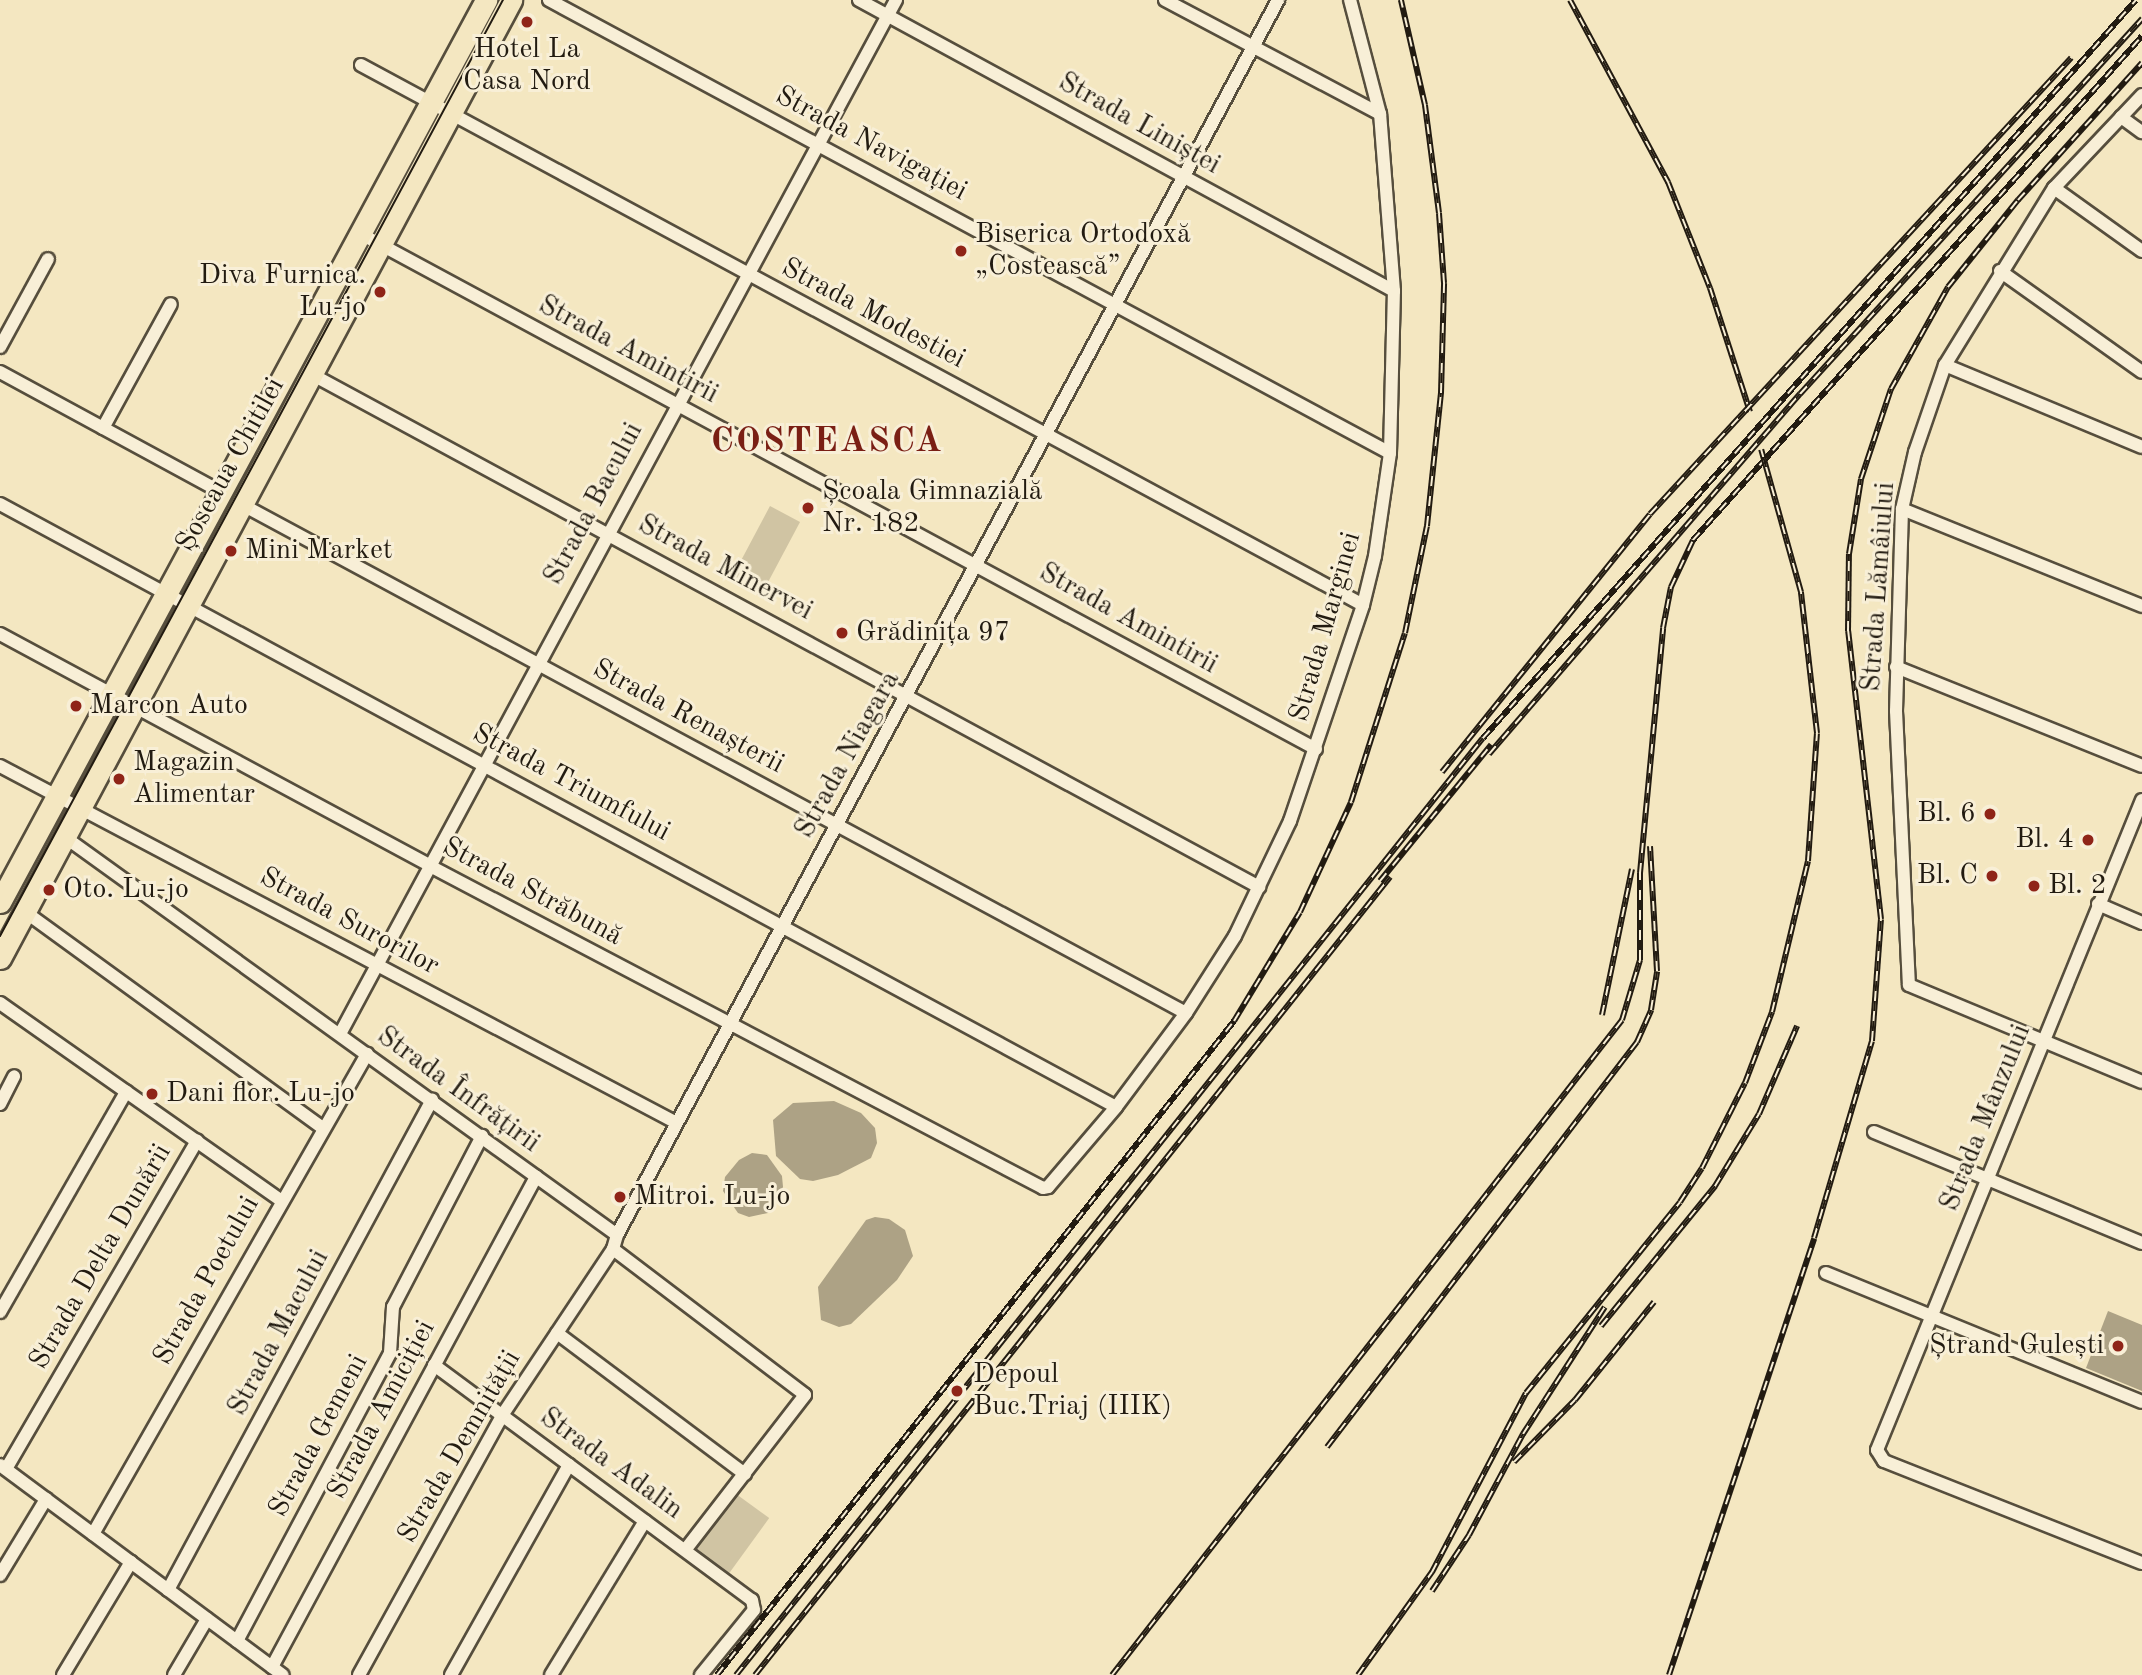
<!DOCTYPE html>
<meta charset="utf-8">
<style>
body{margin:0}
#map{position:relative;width:2142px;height:1675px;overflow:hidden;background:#f4e7c1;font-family:"Old Standard TT",serif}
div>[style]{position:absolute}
.green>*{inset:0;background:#d0c4a3;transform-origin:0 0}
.water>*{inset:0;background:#ada285}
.roads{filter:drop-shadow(2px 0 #564e3d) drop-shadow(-2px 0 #564e3d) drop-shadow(0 2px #564e3d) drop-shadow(0 -2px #564e3d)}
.street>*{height:12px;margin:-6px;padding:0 6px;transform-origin:6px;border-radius:6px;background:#f8efd7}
.primary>*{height:21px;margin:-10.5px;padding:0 10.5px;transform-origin:10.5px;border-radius:10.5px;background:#f4e7c1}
.tram>*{height:2px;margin:-1px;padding:0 1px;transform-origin:1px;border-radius:1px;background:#221b11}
.rail>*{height:6px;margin-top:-3px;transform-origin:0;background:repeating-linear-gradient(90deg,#f8efd7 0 10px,#221b11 0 20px);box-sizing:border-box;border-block:2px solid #221b11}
.dots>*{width:19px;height:19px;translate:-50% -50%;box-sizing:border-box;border:4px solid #f8efd7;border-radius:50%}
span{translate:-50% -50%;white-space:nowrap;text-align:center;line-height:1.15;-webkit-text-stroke:6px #f8efd7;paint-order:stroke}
.poi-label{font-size:28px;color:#221b11}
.left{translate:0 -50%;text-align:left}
.right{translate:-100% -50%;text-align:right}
.street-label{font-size:28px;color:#221b11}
.district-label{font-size:35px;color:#7a1f14;font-weight:700;letter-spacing:2px}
</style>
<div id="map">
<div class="green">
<i style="left:770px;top:506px;width:34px;height:84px;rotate:28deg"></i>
<i style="left:732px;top:1491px;width:46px;height:74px;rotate:36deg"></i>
</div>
<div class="water">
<i style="clip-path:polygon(834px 1101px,861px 1113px,875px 1128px,877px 1143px,871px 1158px,838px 1175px,813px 1181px,800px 1179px,776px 1156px,773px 1120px,793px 1103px)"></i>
<i style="clip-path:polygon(752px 1153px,767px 1155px,782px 1176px,783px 1187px,768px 1213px,749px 1217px,738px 1213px,723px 1191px,725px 1177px,739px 1160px)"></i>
<i style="clip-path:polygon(875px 1217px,889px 1219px,905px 1230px,913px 1256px,897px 1280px,851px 1324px,839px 1327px,821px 1320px,818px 1287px,866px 1220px)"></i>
<i style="clip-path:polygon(2108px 1311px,2142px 1325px,2142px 1391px,2086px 1368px)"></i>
</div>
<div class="roads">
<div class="street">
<i style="left:549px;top:0;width:955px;rotate:28.31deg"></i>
<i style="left:859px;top:0;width:609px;rotate:28.54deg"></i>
<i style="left:1165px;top:0;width:243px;rotate:27.9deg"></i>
<i style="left:361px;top:65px;width:1138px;rotate:28.32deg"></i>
<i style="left:2142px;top:95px;width:128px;rotate:133.4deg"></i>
<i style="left:2054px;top:188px;width:208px;rotate:121.6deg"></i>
<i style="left:1945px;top:365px;width:92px;rotate:109deg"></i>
<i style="left:1915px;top:452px;width:58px;rotate:102.8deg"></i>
<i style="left:1902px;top:509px;width:202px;rotate:91.7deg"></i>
<i style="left:1896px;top:711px;width:274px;rotate:87.3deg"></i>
<i style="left:1909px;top:985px;width:252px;rotate:22.6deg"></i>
<i style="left:2121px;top:117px;width:26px;rotate:36deg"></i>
<i style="left:2054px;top:188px;width:108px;rotate:35.6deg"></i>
<i style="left:361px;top:234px;width:1085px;rotate:28.34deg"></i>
<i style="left:2000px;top:271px;width:174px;rotate:35.4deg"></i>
<i style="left:0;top:347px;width:100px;rotate:-61.4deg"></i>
<i style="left:1945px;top:365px;width:213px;rotate:22.6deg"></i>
<i style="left:0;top:372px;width:251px;rotate:28.5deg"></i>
<i style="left:313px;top:375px;width:1076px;rotate:28.42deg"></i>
<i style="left:103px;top:428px;width:141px;rotate:-61.3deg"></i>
<i style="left:0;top:504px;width:1268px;rotate:28.38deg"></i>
<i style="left:241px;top:504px;width:1073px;rotate:28.31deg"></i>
<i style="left:1902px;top:509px;width:259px;rotate:22deg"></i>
<i style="left:0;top:634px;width:489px;rotate:28.3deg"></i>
<i style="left:430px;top:866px;width:692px;rotate:27.71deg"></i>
<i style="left:1043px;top:1188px;width:5px;rotate:-11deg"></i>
<i style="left:1048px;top:1187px;width:105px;rotate:-49.6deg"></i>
<i style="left:1116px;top:1107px;width:117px;rotate:-53.3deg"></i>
<i style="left:1186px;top:1013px;width:91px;rotate:-57.5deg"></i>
<i style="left:1235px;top:936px;width:127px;rotate:-64.4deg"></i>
<i style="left:1290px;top:821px;width:228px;rotate:-71.3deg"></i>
<i style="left:1363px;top:605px;width:50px;rotate:-76.2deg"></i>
<i style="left:1375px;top:556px;width:104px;rotate:-81.7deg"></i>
<i style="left:1390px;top:453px;width:162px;rotate:-88.6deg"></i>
<i style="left:1394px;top:291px;width:178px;rotate:-94.5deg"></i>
<i style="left:1380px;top:114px;width:118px;rotate:-104.7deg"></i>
<i style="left:1896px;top:667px;width:265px;rotate:21.9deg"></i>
<i style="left:0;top:766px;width:763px;rotate:27.81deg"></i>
<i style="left:2142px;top:800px;width:702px;rotate:112.18deg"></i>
<i style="left:1877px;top:1450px;width:13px;rotate:58deg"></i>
<i style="left:1884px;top:1461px;width:277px;rotate:21.6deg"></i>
<i style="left:62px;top:835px;width:684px;rotate:35.78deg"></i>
<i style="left:617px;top:1235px;width:15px;rotate:106deg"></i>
<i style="left:613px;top:1249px;width:241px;rotate:37.2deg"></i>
<i style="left:805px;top:1395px;width:195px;rotate:127.7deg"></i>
<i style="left:2098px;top:904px;width:48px;rotate:23.4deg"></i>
<i style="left:24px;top:911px;width:369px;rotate:36deg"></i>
<i style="left:0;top:1003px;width:342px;rotate:35.1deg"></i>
<i style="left:340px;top:1034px;width:1174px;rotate:-61.73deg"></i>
<i style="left:0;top:1104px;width:31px;rotate:-63deg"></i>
<i style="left:1874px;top:1132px;width:290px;rotate:22.5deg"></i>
<i style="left:617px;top:1235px;width:1401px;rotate:-61.84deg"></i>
<i style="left:1826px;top:1273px;width:341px;rotate:22.2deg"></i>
<i style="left:0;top:1312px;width:254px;rotate:-60.2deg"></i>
<i style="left:557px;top:1333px;width:235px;rotate:36.9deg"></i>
<i style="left:434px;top:1365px;width:395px;rotate:36.5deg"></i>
<i style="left:752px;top:1600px;width:10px;rotate:79deg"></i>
<i style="left:754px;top:1610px;width:84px;rotate:129.2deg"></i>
<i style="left:0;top:1465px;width:352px;rotate:36.6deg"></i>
<i style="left:6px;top:1469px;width:380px;rotate:-59.8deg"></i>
<i style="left:93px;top:1534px;width:553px;rotate:-60.28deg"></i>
<i style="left:0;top:1575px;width:89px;rotate:-58.8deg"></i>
<i style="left:168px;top:1590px;width:557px;rotate:-61.69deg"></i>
<i style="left:237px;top:1641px;width:326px;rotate:-62deg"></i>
<i style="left:390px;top:1353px;width:46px;rotate:-86.3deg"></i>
<i style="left:393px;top:1307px;width:193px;rotate:-62.5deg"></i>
<i style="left:272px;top:1667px;width:557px;rotate:-61.69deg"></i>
<i style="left:63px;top:1675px;width:132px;rotate:-59deg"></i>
<i style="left:174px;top:1675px;width:65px;rotate:-59.5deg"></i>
<i style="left:359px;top:1675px;width:298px;rotate:-61.1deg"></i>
<i style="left:503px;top:1414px;width:198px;rotate:-56.3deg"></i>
<i style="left:451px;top:1675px;width:241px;rotate:-60.7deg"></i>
<i style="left:551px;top:1675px;width:180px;rotate:-58.6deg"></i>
</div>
<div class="primary">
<i style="left:0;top:902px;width:1025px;rotate:-61.68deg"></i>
<i style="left:0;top:958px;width:1086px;rotate:-61.92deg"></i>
</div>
</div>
<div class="tram">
<i style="left:0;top:936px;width:1063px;rotate:-61.75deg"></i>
</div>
<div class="rail">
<i style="left:1570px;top:0;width:207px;rotate:61.7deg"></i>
<i style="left:1668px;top:182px;width:114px;rotate:68.4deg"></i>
<i style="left:1710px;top:288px;width:130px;rotate:72.1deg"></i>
<i style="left:1489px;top:754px;width:476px;rotate:-49.2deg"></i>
<i style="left:1800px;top:394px;width:508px;rotate:-47.64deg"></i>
<i style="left:1442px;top:772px;width:331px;rotate:-51.1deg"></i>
<i style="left:1650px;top:514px;width:621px;rotate:-47.29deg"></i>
<i style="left:1380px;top:881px;width:176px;rotate:-50.8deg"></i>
<i style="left:1602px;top:1015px;width:149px;rotate:-78.4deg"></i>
<i style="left:1601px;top:1326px;width:181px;rotate:-50.8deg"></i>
<i style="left:1715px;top:1186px;width:84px;rotate:-58.6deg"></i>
<i style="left:1759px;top:1114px;width:96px;rotate:-66.6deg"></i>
<i style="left:1327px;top:1447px;width:510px;rotate:-52.57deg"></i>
<i style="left:1637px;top:1042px;width:35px;rotate:-66deg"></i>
<i style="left:1651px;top:1010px;width:39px;rotate:-81deg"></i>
<i style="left:1657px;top:971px;width:125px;rotate:-93.2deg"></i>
<i style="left:1514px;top:1462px;width:87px;rotate:-45.5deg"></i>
<i style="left:1575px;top:1400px;width:126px;rotate:-51.1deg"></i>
<i style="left:1432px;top:1591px;width:67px;rotate:-56.5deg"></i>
<i style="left:1469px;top:1535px;width:115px;rotate:-61.9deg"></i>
<i style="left:1523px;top:1434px;width:151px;rotate:-57.2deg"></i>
<i style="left:717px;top:1675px;width:834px;rotate:-51.67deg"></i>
<i style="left:1234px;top:1021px;width:127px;rotate:-58.8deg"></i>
<i style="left:1300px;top:912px;width:121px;rotate:-65.1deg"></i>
<i style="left:1351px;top:802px;width:177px;rotate:-72.3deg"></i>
<i style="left:1405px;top:633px;width:109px;rotate:-78.4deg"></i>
<i style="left:1427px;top:526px;width:134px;rotate:-84deg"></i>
<i style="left:1441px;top:393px;width:110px;rotate:-88.4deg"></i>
<i style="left:1444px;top:283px;width:70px;rotate:-94.1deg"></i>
<i style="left:1439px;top:213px;width:109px;rotate:-97.4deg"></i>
<i style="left:1425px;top:105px;width:108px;rotate:-102.9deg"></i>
<i style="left:736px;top:1675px;width:1198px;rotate:-51.44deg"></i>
<i style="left:1483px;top:738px;width:985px;rotate:-48.5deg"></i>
<i style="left:755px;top:1675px;width:1020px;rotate:-51.49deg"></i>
<i style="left:1112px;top:1675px;width:830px;rotate:-52.09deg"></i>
<i style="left:1622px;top:1020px;width:63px;rotate:-73.3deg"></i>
<i style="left:1640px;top:960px;width:87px;rotate:-90deg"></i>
<i style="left:1640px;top:873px;width:246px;rotate:-84.6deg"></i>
<i style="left:1663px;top:628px;width:42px;rotate:-79deg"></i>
<i style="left:1671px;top:587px;width:52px;rotate:-64.9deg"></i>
<i style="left:1693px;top:540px;width:675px;rotate:-48.3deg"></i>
<i style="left:1358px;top:1675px;width:127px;rotate:-54.3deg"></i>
<i style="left:1432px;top:1572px;width:202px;rotate:-62.3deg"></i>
<i style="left:1526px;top:1393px;width:245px;rotate:-51.1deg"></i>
<i style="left:1680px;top:1202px;width:40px;rotate:-57.1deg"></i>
<i style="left:1702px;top:1168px;width:95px;rotate:-63.2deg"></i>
<i style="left:1745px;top:1083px;width:76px;rotate:-69.2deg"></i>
<i style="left:1772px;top:1012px;width:155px;rotate:-76.6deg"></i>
<i style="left:1808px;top:861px;width:128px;rotate:-86deg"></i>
<i style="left:1817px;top:733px;width:142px;rotate:-96.5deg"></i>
<i style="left:1801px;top:592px;width:148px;rotate:-105.6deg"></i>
<i style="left:1669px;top:1675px;width:460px;rotate:-71.6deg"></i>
<i style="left:1814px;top:1238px;width:205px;rotate:-73.6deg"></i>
<i style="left:1872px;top:1041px;width:122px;rotate:-85.8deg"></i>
<i style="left:1881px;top:919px;width:290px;rotate:-96.5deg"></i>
<i style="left:1848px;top:631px;width:77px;rotate:-89.3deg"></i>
<i style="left:1849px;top:554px;width:76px;rotate:-80.9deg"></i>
<i style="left:1861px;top:479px;width:95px;rotate:-71.6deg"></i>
<i style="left:1891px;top:389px;width:117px;rotate:-60.8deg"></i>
<i style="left:1948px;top:287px;width:112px;rotate:-51.2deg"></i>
<i style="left:2018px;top:200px;width:185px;rotate:-47.9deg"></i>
</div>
<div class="dots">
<i style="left:527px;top:22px;background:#8f2418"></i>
<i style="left:961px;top:251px;background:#8f2418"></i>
<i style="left:380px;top:292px;background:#8f2418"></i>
<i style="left:808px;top:508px;background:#8f2418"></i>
<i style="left:231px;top:551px;background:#8f2418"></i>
<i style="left:842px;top:633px;background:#8f2418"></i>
<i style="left:76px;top:706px;background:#8f2418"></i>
<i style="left:119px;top:779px;background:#8f2418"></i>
<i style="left:1990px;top:814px;background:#8f2418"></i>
<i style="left:2088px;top:840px;background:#8f2418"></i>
<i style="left:1992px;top:876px;background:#8f2418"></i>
<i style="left:2034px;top:886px;background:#8f2418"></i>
<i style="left:49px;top:890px;background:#8f2418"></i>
<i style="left:152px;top:1094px;background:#8f2418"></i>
<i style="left:620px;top:1197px;background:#8f2418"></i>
<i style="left:2118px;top:1346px;background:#8f2418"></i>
<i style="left:957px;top:1391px;background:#8f2418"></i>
</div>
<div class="poi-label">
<span style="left:527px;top:66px">Hotel La<br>Casa Nord</span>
<span class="left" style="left:975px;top:251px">Biserica Ortodoxă<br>„Costească”</span>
<span class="right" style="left:366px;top:292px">Diva Furnica.<br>Lu-jo</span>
<span class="left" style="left:822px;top:508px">Școala Gimnazială<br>Nr. 182</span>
<span class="left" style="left:245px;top:551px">Mini Market</span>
<span class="left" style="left:856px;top:633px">Grădinița 97</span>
<span class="left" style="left:90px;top:706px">Marcon Auto</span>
<span class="left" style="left:133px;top:779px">Magazin<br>Alimentar</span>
<span class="right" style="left:1976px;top:814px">Bl. 6</span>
<span class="right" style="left:2074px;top:840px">Bl. 4</span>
<span class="right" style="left:1978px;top:876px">Bl. C</span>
<span class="left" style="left:2048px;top:886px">Bl. 2</span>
<span class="left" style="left:63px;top:890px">Oto. Lu-jo</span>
<span class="left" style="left:166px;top:1094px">Dani flor. Lu-jo</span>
<span class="left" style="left:634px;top:1197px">Mitroi. Lu-jo</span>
<span class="right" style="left:2104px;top:1346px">Ștrand Gulești</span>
<span class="left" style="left:973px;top:1391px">Depoul<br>Buc.Triaj (IIIK)</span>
</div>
<div class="street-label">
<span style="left:1139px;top:124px;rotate:29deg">Strada Liniștei</span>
<span style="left:871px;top:144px;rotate:28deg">Strada Navigației</span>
<span style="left:873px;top:314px;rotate:28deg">Strada Modestiei</span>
<span style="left:628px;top:350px;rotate:28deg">Strada Amintirii</span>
<span style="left:231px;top:465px;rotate:-61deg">Șoseaua Chitilei</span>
<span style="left:594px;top:504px;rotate:-62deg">Strada Bacului</span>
<span style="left:725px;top:568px;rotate:28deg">Strada Minervei</span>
<span style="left:1879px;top:587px;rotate:-86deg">Strada Lămâiului</span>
<span style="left:1128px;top:619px;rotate:29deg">Strada Amintirii</span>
<span style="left:1326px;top:627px;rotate:-74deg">Strada Marginei</span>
<span style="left:688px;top:717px;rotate:28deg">Strada Renașterii</span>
<span style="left:848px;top:755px;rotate:-61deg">Strada Niagara</span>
<span style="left:571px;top:783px;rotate:28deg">Strada Triumfului</span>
<span style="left:532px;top:892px;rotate:28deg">Strada Străbună</span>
<span style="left:349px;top:922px;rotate:28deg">Strada Surorilor</span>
<span style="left:458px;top:1090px;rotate:36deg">Strada Înfrățirii</span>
<span style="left:1986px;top:1118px;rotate:-68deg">Strada Mânzului</span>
<span style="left:101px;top:1257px;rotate:-60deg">Strada Delta Dunării</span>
<span style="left:207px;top:1281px;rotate:-61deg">Strada Poetului</span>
<span style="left:279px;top:1333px;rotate:-62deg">Strada Macului</span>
<span style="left:382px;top:1410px;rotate:-62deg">Strada Amiciției</span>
<span style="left:319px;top:1436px;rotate:-62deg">Strada Gemeni</span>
<span style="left:460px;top:1447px;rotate:-60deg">Strada Demnității</span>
<span style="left:611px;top:1464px;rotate:36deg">Strada Adalin</span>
</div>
<div class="district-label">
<span style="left:827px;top:442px">COSTEASCA</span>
</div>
</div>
